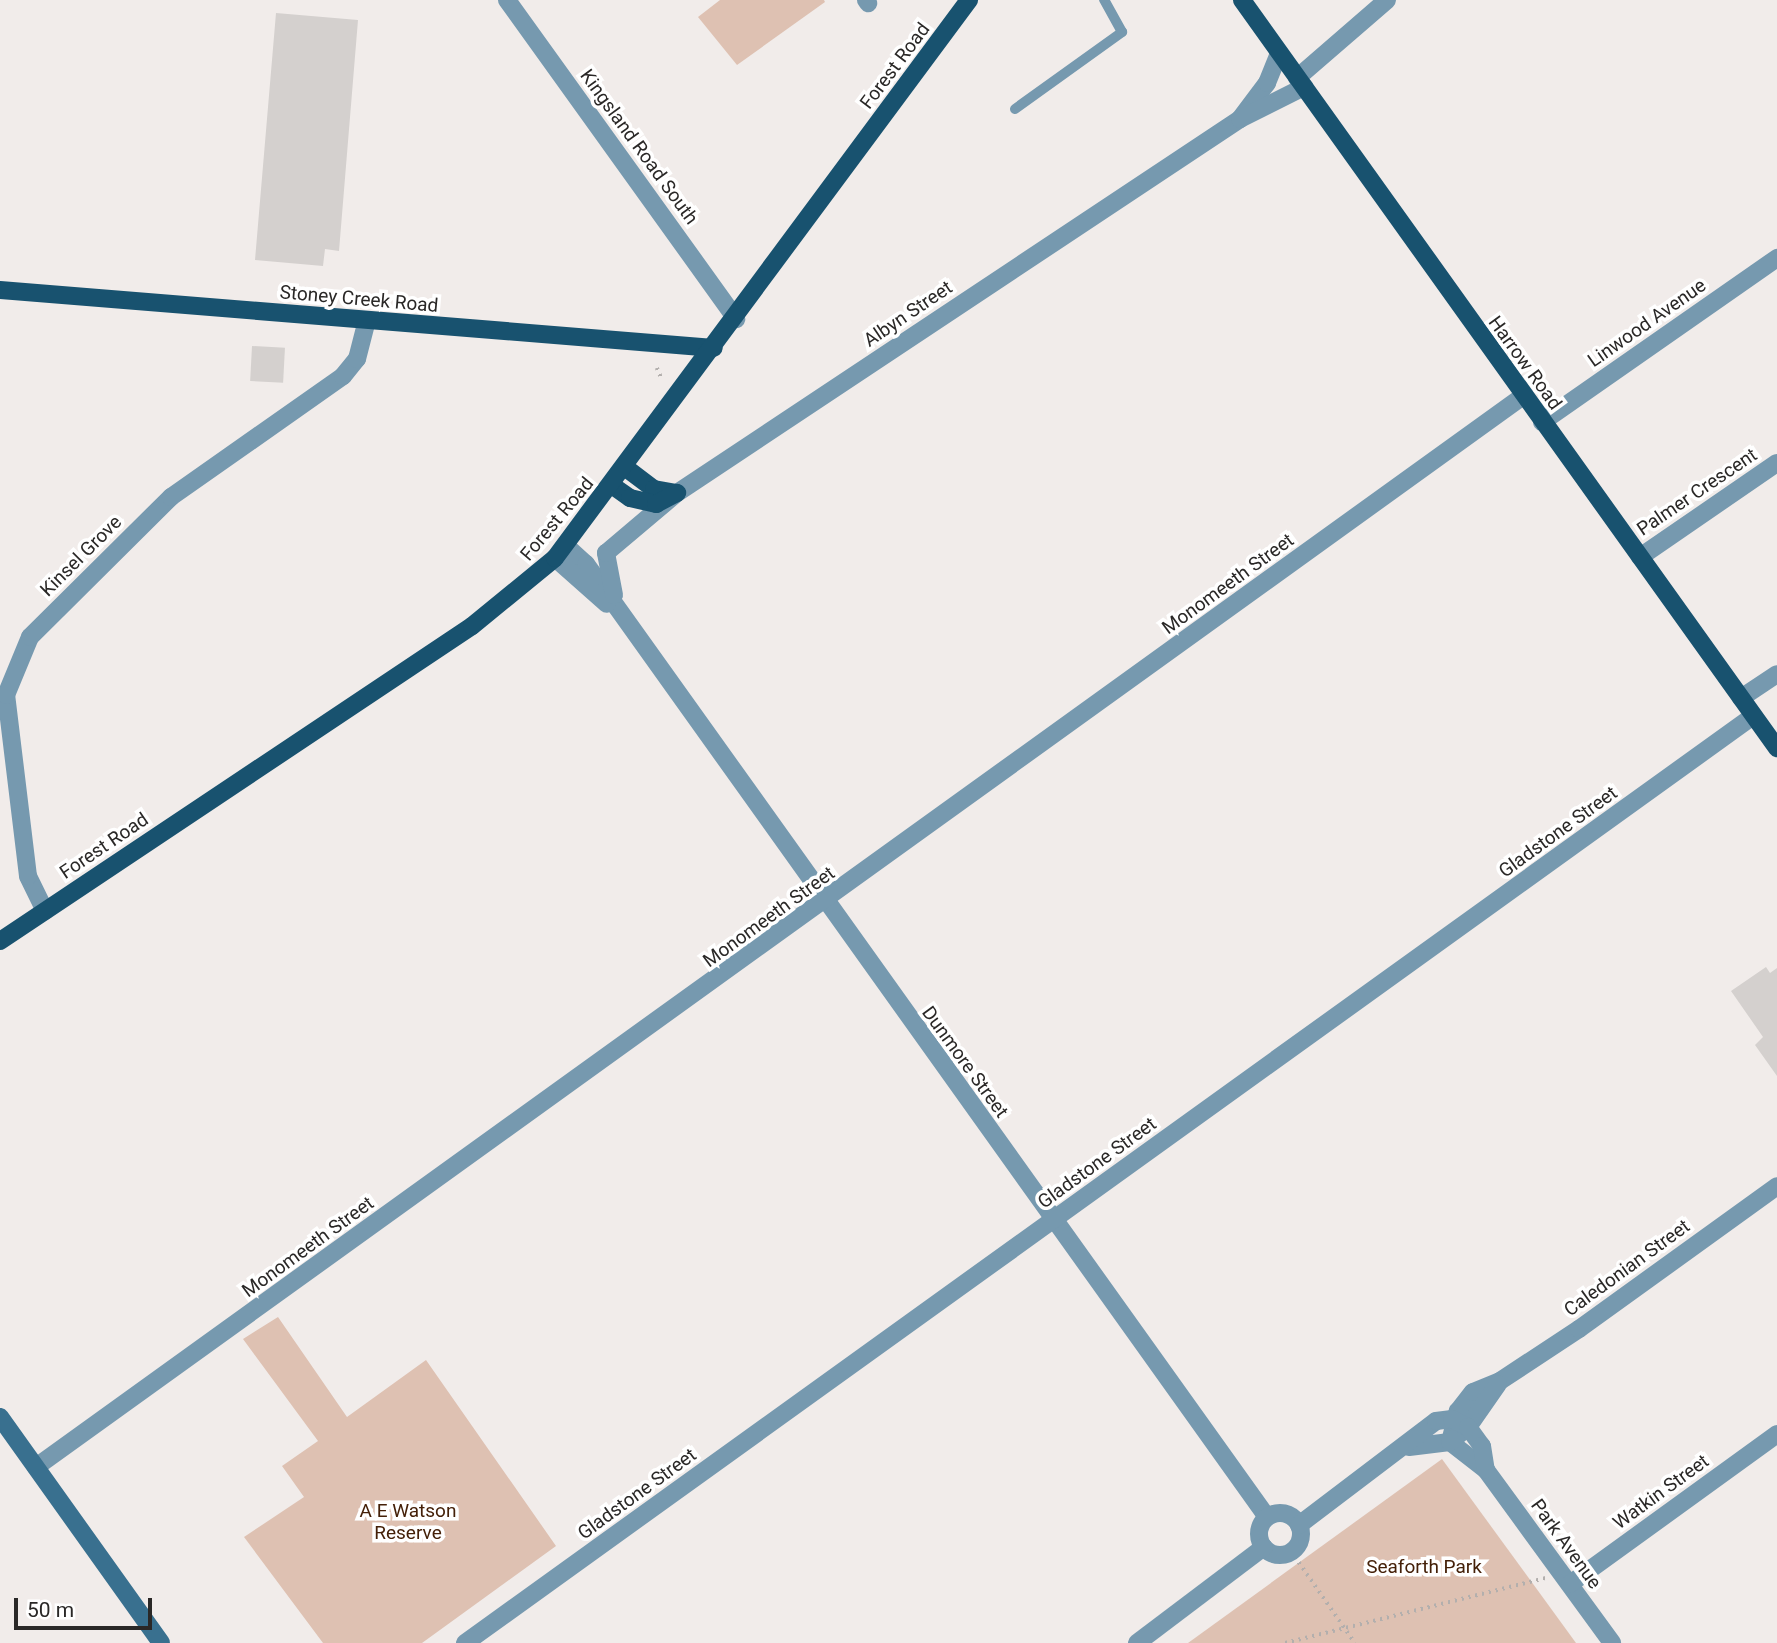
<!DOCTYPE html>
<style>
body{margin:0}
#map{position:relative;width:1777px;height:1643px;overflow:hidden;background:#f1ecea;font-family:Roboto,sans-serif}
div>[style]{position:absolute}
.green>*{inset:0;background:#dec1b2}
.building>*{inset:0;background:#d4d0ce;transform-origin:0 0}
.path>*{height:3.5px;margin-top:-1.75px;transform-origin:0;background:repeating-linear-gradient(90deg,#b3afad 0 2px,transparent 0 7px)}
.service>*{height:10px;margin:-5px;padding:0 5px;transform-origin:5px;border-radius:5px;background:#7699af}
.minor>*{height:18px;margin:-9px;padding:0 9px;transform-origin:9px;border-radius:9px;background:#7699af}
.minor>.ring{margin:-9px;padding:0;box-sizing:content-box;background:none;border:18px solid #7699af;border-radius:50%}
.secondary>*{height:18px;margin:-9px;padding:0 9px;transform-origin:9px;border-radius:9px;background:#39708f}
.primary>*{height:18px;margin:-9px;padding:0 9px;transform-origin:9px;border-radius:9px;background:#18526f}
span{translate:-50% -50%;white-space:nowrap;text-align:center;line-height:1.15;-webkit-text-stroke:7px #fff;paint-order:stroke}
.street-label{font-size:19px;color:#2a2827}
.park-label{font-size:19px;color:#442008}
.scale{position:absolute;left:14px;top:1598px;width:138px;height:32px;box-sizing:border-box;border:4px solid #2a2827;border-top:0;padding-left:9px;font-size:21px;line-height:24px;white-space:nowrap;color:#2a2827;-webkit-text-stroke:5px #fff;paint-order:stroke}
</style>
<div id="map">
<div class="green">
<i style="clip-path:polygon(720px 0,824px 0,825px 2px,737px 65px,698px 17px)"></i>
<i style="clip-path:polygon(278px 1317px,347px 1417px,426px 1360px,556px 1546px,422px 1643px,323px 1643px,244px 1537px,304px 1497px,282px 1466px,318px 1441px,243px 1339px)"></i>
<i style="clip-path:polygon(1442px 1459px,1576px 1643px,1188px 1643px)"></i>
</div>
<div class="building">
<i style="clip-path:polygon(276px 13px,358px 20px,339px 251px,325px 249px,323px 266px,255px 260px)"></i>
<i style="left:252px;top:346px;width:33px;height:35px;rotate:3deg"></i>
<i style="clip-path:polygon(1766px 967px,1770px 973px,1777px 968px,1777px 1076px,1755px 1045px,1763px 1037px,1731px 991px)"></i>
</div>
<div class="path">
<i style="left:657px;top:368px;width:10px;rotate:66deg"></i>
<i style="left:1291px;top:1551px;width:112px;rotate:55.2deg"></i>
<i style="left:1285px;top:1643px;width:269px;rotate:-14deg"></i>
</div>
<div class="service">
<i style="left:1015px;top:109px;width:132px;rotate:-35.7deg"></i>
<i style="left:1122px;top:32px;width:37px;rotate:-119deg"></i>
</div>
<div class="minor">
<i style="left:507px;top:0;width:393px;rotate:54.3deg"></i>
<i style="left:866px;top:0;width:4px;rotate:56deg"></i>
<i style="left:1297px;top:78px;width:119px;rotate:-40.9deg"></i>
<i style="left:1240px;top:119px;width:45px;rotate:-53.1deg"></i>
<i style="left:1267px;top:83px;width:32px;rotate:-68deg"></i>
<i style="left:1542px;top:422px;width:287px;rotate:-34.9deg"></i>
<i style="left:566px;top:546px;width:27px;rotate:42deg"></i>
<i style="left:586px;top:564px;width:1171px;rotate:54.45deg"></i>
<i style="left:1640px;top:557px;width:166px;rotate:-34.5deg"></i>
<i style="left:555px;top:558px;width:69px;rotate:41.5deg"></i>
<i style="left:614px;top:595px;width:43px;rotate:-100.8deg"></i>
<i style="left:606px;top:553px;width:93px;rotate:-40.2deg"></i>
<i style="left:677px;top:493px;width:676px;rotate:-33.6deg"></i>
<i style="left:1240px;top:119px;width:72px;rotate:-26.6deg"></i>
<i style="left:1741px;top:698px;width:43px;rotate:-33.7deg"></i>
<i style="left:45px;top:911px;width:39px;rotate:-116deg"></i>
<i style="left:28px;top:876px;width:182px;rotate:-96.9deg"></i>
<i style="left:6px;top:695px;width:63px;rotate:-67.5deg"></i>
<i style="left:30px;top:637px;width:199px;rotate:-44.8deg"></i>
<i style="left:171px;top:497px;width:210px;rotate:-35.1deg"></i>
<i style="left:343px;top:376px;width:22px;rotate:-51deg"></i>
<i style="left:357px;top:359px;width:40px;rotate:-75.6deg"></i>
<i style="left:1450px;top:1442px;width:32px;rotate:-76deg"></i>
<i style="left:1458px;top:1411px;width:24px;rotate:-52deg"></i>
<i style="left:1473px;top:1392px;width:29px;rotate:-22deg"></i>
<i style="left:1500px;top:1381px;width:95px;rotate:-33.4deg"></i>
<i style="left:1579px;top:1329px;width:244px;rotate:-35.8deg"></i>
<i style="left:1450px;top:1442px;width:46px;rotate:37.9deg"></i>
<i style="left:1486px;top:1470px;width:214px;rotate:53.9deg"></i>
<i style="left:1409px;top:1447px;width:41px;rotate:-7deg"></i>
<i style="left:1450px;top:1442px;width:23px;rotate:-40deg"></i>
<i style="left:1468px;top:1427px;width:52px;rotate:-55.1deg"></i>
<i style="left:36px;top:1467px;width:1833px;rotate:-35.76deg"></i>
<i class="ring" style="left:1259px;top:1513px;width:24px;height:24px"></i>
<i style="left:1299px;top:1525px;width:172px;rotate:-37.2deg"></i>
<i style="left:1436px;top:1421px;width:16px;rotate:-7deg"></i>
<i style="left:1452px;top:1419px;width:18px;rotate:27deg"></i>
<i style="left:1468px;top:1427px;width:24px;rotate:54deg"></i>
<i style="left:1482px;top:1446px;width:24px;rotate:81deg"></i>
<i style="left:1570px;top:1584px;width:256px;rotate:-35.9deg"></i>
<i style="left:465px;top:1643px;width:1587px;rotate:-35.74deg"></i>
<i style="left:1137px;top:1643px;width:159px;rotate:-37.1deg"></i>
</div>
<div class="secondary">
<i style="left:0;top:1417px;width:277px;rotate:54.5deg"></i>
</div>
<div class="primary">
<i style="left:1242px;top:0;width:920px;rotate:54.43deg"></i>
<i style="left:0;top:290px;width:716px;rotate:4.64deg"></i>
<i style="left:626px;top:468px;width:35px;rotate:37deg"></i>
<i style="left:654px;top:489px;width:23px;rotate:10deg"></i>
<i style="left:613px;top:486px;width:21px;rotate:35deg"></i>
<i style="left:630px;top:498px;width:27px;rotate:13deg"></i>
<i style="left:656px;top:504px;width:24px;rotate:-28deg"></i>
<i style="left:0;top:941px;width:567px;rotate:-33.72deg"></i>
<i style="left:472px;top:626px;width:107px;rotate:-39.3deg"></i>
<i style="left:555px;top:558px;width:695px;rotate:-53.43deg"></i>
</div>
<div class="street-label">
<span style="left:895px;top:66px;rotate:-53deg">Forest Road</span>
<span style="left:639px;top:147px;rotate:54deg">Kingsland Road South</span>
<span style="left:359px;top:299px;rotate:5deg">Stoney Creek Road</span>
<span style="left:908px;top:314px;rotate:-34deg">Albyn Street</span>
<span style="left:1647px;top:323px;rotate:-35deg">Linwood Avenue</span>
<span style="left:1525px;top:363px;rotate:54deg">Harrow Road</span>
<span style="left:1697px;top:492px;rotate:-34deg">Palmer Crescent</span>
<span style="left:557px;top:519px;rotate:-50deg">Forest Road</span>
<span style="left:81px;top:556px;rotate:-45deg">Kinsel Grove</span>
<span style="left:1228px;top:584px;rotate:-36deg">Monomeeth Street</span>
<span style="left:1558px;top:832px;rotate:-36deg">Gladstone Street</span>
<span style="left:104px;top:846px;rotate:-34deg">Forest Road</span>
<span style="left:769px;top:917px;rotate:-36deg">Monomeeth Street</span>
<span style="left:965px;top:1062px;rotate:54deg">Dunmore Street</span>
<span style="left:1097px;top:1163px;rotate:-36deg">Gladstone Street</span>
<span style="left:308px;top:1247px;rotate:-36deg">Monomeeth Street</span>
<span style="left:1627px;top:1268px;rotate:-36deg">Caledonian Street</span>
<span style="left:1661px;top:1492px;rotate:-36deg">Watkin Street</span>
<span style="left:637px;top:1494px;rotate:-36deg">Gladstone Street</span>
<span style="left:1566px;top:1544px;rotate:54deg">Park Avenue</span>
</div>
<div class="park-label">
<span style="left:408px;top:1522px">A E Watson<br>Reserve</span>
<span style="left:1424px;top:1567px">Seaforth Park</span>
</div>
<div class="scale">50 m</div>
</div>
